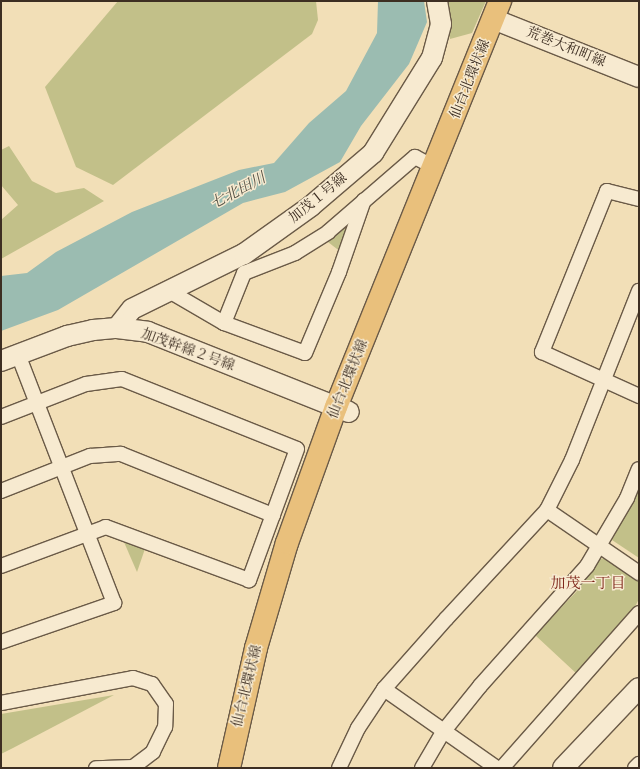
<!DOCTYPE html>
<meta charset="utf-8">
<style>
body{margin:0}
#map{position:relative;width:640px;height:769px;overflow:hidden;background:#f2dfb7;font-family:"IM FELL Great Primer","Noto Serif JP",serif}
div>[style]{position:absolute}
.green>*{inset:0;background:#c2c089}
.water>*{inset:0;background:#9bbcb1}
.roads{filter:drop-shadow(1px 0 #6a5a47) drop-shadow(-1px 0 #6a5a47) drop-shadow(0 1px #6a5a47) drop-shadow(0 -1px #6a5a47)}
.street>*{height:14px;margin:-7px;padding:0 7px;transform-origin:7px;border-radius:7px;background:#f7ead0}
.secondary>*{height:20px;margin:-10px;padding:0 10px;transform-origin:10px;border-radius:10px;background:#f7ead0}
.primary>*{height:22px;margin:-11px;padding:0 11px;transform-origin:11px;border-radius:11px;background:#e9c07c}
span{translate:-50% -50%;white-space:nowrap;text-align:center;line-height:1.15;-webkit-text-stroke:3px #f7ead0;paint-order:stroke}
.street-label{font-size:14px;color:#3d2e22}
.water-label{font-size:15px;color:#545246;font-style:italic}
.neighbourhood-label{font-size:15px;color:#7a1f14}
.frame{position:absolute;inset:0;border:2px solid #3d2e22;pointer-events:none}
</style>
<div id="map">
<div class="green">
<i style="clip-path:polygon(118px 1px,316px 1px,318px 20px,312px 34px,113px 185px,76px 167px,45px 87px)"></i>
<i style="clip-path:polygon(442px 1px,486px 1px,472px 33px,450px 39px)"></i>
<i style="clip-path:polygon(9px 146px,32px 181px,56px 193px,84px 188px,104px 201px,1px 259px,1px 220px,18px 205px,1px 185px,1px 150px)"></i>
<i style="clip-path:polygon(347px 220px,352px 225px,341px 252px,324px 239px)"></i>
<i style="clip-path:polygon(639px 487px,639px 558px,612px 540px)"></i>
<i style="clip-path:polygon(120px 533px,147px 543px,137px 572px)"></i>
<i style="clip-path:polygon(607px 558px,639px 582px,639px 599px,630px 616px,578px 675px,535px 635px,577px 591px,598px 559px)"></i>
<i style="clip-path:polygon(114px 695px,13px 748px,1px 754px,1px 714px)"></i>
</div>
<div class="water">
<i style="clip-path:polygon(378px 1px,424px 1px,427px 22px,409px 64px,361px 126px,340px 162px,285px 192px,243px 203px,58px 310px,1px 331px,1px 276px,27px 273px,56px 252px,132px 212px,239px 170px,274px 163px,309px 123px,346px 91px,377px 33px)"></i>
</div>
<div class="roads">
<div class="street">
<i style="left:639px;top:199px;width:33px;rotate:-166deg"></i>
<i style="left:607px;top:191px;width:174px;rotate:112deg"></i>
<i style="left:542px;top:352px;width:107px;rotate:24.4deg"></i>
<i style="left:169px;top:291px;width:64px;rotate:30.2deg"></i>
<i style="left:224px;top:323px;width:86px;rotate:20.3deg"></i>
<i style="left:305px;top:353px;width:88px;rotate:-67.2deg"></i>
<i style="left:339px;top:272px;width:76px;rotate:-70.9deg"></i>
<i style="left:224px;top:323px;width:54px;rotate:-68.2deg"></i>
<i style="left:244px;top:273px;width:55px;rotate:-21.4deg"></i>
<i style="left:295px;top:253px;width:39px;rotate:-32deg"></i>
<i style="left:328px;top:232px;width:115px;rotate:-40.8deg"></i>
<i style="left:415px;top:157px;width:21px;rotate:28deg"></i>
<i style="left:1px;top:417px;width:91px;rotate:-21.2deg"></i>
<i style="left:86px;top:384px;width:36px;rotate:-8deg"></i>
<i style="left:122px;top:379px;width:188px;rotate:21.8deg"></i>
<i style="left:297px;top:449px;width:140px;rotate:110.1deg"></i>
<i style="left:249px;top:580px;width:153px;rotate:-159.7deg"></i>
<i style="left:106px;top:527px;width:112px;rotate:159.6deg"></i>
<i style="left:1px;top:491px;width:96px;rotate:-21.5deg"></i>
<i style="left:90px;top:456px;width:31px;rotate:-4deg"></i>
<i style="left:121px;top:454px;width:164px;rotate:21.9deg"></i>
<i style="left:547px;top:510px;width:112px;rotate:34.4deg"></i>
<i style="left:1px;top:642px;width:120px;rotate:-19deg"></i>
<i style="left:114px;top:603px;width:267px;rotate:-111.1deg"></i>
<i style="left:384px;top:689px;width:138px;rotate:35deg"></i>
<i style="left:1px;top:703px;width:134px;rotate:-10.7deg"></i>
<i style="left:133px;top:678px;width:20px;rotate:18deg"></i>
<i style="left:152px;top:684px;width:24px;rotate:55deg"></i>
<i style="left:166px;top:704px;width:23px;rotate:92deg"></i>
<i style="left:165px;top:727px;width:28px;rotate:116deg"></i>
<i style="left:153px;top:752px;width:25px;rotate:143deg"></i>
<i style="left:133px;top:767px;width:37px;rotate:178deg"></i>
<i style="left:339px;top:768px;width:44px;rotate:-64.6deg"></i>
<i style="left:358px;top:728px;width:47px;rotate:-56.3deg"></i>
<i style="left:384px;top:689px;width:94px;rotate:-48.5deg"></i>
<i style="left:446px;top:619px;width:149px;rotate:-47.2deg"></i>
<i style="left:547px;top:510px;width:56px;rotate:-63.4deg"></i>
<i style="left:572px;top:460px;width:182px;rotate:-68.4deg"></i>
<i style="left:422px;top:768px;width:42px;rotate:-59.7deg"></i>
<i style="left:443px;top:732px;width:59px;rotate:-51.2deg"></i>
<i style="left:480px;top:686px;width:161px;rotate:-48.3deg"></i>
<i style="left:587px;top:566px;width:79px;rotate:-59.5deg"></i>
<i style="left:627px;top:498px;width:31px;rotate:-68deg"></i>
<i style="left:502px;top:768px;width:207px;rotate:-48.5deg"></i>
<i style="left:635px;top:768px;width:6px;rotate:-45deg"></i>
</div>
<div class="secondary">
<i style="left:493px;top:19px;width:157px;rotate:21.7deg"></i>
<i style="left:117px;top:328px;width:24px;rotate:-52deg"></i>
<i style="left:132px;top:309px;width:125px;rotate:-26.2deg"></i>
<i style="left:244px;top:254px;width:82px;rotate:-35.6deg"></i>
<i style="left:311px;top:206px;width:82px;rotate:-40.5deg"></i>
<i style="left:373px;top:153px;width:112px;rotate:-58.2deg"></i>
<i style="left:432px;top:58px;width:35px;rotate:-75deg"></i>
<i style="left:441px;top:24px;width:23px;rotate:-100deg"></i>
<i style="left:1px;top:361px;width:71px;rotate:-20.7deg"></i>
<i style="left:67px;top:336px;width:27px;rotate:-13deg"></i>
<i style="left:93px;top:330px;width:24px;rotate:-5deg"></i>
<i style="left:117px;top:328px;width:31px;rotate:7deg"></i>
<i style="left:148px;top:332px;width:216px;rotate:21.7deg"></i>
<i style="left:563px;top:768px;width:110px;rotate:-46.5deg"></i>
</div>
<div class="primary">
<i style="left:229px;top:768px;width:123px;rotate:-77.3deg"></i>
<i style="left:256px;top:648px;width:109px;rotate:-73.6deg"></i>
<i style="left:287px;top:543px;width:145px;rotate:-70.2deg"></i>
<i style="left:336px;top:407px;width:438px;rotate:-68deg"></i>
</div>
</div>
<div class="street-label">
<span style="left:566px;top:47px;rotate:22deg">荒巻大和町線</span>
<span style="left:470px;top:79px;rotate:-68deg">仙台北環状線</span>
<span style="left:318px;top:198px;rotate:-39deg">加茂１号線</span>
<span style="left:188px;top:350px;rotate:20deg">加茂幹線２号線</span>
<span style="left:348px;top:379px;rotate:-68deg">仙台北環状線</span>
<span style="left:247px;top:686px;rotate:-76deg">仙台北環状線</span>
</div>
<div class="water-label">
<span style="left:238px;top:191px;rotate:-28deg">七北田川</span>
</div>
<div class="neighbourhood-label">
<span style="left:588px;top:584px">加茂一丁目</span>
</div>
<div class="frame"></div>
</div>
